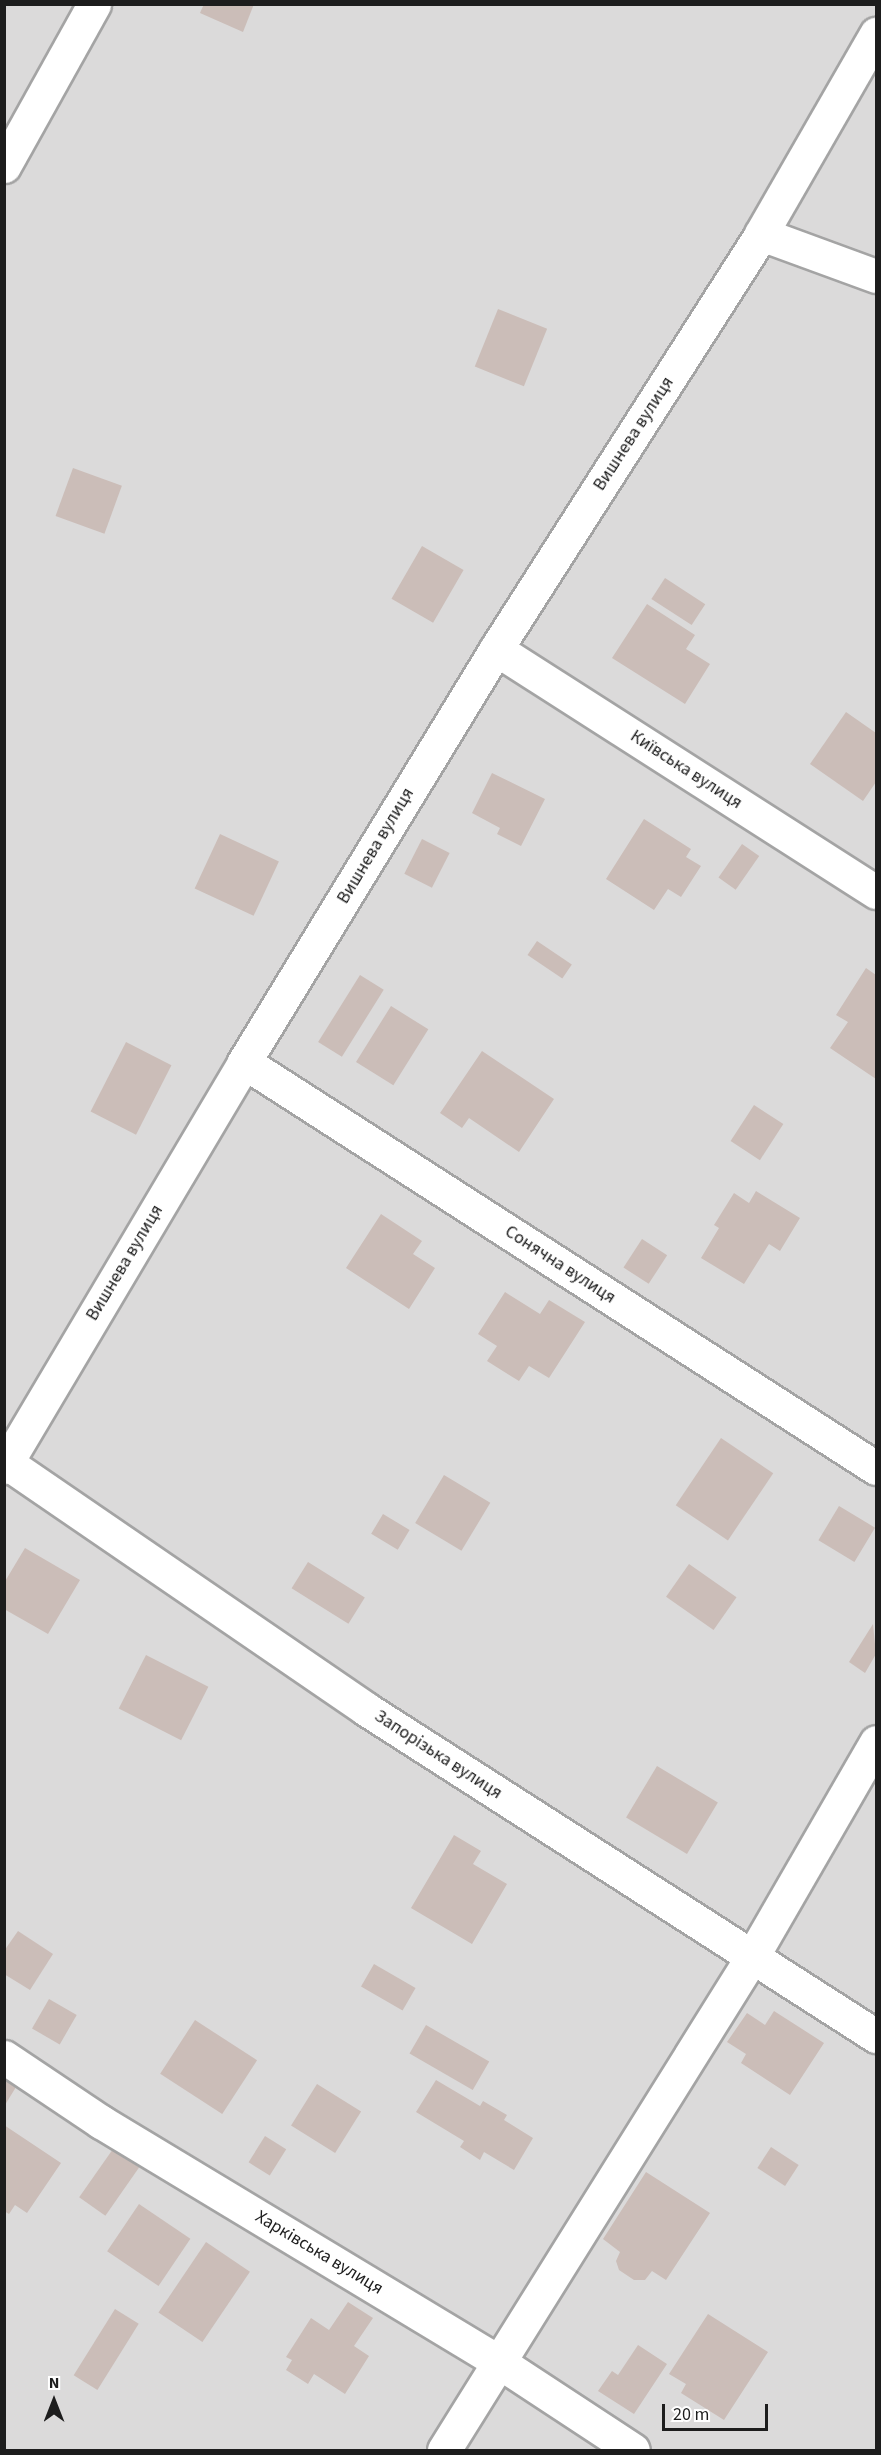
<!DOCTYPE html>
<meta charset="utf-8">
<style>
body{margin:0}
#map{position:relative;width:881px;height:2455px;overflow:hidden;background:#efe9e2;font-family:"Source Sans 3",sans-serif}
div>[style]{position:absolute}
.residential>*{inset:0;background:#dbdada;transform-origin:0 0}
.building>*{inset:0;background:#cbbdb8;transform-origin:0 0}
.roads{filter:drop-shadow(2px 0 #a4a4a4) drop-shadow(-2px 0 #a4a4a4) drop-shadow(0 2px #a4a4a4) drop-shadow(0 -2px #a4a4a4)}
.street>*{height:33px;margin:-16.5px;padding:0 16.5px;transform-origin:16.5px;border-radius:16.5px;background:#fff}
span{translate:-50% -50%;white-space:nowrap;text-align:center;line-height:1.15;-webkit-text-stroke:4.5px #fff;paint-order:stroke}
.street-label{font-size:18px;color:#1d1d1d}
.frame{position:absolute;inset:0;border:6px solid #1d1d1d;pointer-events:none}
.north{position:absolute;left:24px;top:2371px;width:60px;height:60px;-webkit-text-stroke:4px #fff;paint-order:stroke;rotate:0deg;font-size:16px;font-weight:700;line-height:24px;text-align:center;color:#1d1d1d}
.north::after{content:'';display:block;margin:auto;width:21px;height:27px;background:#1d1d1d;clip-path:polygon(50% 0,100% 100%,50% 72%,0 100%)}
.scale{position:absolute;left:662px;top:2404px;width:106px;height:27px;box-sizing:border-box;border:3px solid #1d1d1d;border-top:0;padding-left:8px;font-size:18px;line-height:21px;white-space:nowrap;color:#1d1d1d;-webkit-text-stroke:4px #fff;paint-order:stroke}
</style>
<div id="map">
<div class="residential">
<i style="left:5px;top:5px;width:871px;height:2445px"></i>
</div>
<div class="building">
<i style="clip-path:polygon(204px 4px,254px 4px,243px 32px,200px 13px)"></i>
<i style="left:498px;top:309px;width:53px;height:62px;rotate:22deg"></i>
<i style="left:73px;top:468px;width:52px;height:51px;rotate:20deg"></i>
<i style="left:422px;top:546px;width:48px;height:61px;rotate:30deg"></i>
<i style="left:665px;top:578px;width:48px;height:25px;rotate:33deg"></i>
<i style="clip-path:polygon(647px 604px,695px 635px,686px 649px,710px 664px,685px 704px,612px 658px)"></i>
<i style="clip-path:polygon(846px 712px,876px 733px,876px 782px,863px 801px,810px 764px)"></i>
<i style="clip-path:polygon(492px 773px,545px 799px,521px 846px,497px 834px,500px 828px,472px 813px)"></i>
<i style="clip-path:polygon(644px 819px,691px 849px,686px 857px,701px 866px,681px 897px,668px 889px,654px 910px,606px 879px)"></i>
<i style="left:220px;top:834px;width:65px;height:60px;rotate:25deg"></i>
<i style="left:422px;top:839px;width:31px;height:39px;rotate:27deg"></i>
<i style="left:742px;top:844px;width:21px;height:41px;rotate:35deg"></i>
<i style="left:537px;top:941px;width:42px;height:17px;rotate:34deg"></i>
<i style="clip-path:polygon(866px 968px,876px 975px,876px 1079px,830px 1048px,848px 1022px,836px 1015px)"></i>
<i style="left:360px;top:975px;width:28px;height:79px;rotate:32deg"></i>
<i style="left:391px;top:1006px;width:44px;height:66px;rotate:32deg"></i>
<i style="left:126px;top:1042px;width:51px;height:78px;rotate:27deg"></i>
<i style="clip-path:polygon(482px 1051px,554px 1099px,519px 1152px,469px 1118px,462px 1128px,440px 1113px)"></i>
<i style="left:754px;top:1105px;width:35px;height:43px;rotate:33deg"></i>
<i style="clip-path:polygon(756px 1191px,800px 1218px,780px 1251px,769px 1244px,744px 1284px,701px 1258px,719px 1228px,714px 1225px,734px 1193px,749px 1203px)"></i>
<i style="clip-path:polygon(381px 1214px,422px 1241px,413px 1254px,435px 1268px,409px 1309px,346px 1268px)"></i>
<i style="left:642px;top:1239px;width:30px;height:34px;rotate:33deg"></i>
<i style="clip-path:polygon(505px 1292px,540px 1314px,549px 1300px,585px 1322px,549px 1378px,529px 1366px,519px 1381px,487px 1361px,497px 1346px,478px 1334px)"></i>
<i style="left:721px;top:1438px;width:63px;height:81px;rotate:34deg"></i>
<i style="left:444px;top:1475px;width:54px;height:56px;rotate:31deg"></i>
<i style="left:839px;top:1506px;width:42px;height:40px;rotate:31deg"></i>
<i style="left:383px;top:1514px;width:31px;height:23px;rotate:31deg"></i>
<i style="clip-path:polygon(25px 1548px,80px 1580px,48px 1634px,4px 1609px,4px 1583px)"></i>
<i style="left:308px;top:1562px;width:67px;height:31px;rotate:32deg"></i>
<i style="left:689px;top:1564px;width:58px;height:40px;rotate:35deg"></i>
<i style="clip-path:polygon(873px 1624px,876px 1654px,865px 1673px,849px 1662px)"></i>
<i style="left:146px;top:1655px;width:70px;height:60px;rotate:27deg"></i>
<i style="left:657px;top:1766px;width:71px;height:60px;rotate:31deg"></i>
<i style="clip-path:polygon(454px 1835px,481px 1851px,473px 1864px,507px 1884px,472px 1944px,411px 1908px)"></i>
<i style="clip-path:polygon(18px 1931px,53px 1954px,30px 1990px,4px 1974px,4px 1951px)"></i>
<i style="left:374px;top:1964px;width:48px;height:26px;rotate:30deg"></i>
<i style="left:49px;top:1999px;width:32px;height:34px;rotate:30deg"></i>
<i style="clip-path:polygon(774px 2011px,824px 2043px,790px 2095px,741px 2063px,746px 2054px,727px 2042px,747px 2013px,765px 2025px)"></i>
<i style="left:195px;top:2020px;width:74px;height:64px;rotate:33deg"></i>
<i style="left:426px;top:2025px;width:73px;height:33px;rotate:30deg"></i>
<i style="clip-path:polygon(5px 2079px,16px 2087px,5px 2105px)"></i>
<i style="clip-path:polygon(436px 2080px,480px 2106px,483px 2101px,507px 2115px,504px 2120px,533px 2138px,514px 2170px,484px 2152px,480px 2160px,460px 2147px,464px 2141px,416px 2112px)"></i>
<i style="left:317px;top:2084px;width:52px;height:49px;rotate:32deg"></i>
<i style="clip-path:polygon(4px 2125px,61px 2163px,27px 2213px,15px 2205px,9px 2214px,4px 2211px)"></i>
<i style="left:265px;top:2136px;width:25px;height:31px;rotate:32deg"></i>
<i style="left:771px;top:2147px;width:33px;height:25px;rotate:33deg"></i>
<i style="left:113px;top:2149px;width:32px;height:59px;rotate:35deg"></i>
<i style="clip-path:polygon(646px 2172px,710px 2213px,666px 2280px,652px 2271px,645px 2280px,634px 2280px,619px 2270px,616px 2261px,620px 2252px,603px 2239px)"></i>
<i style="left:139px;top:2204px;width:62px;height:57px;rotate:34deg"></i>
<i style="left:206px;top:2242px;width:53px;height:85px;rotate:34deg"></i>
<i style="clip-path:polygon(348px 2302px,373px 2318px,354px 2346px,369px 2356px,345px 2394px,314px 2374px,308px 2384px,286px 2370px,292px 2360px,286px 2357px,311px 2318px,329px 2330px)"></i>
<i style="left:115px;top:2309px;width:28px;height:78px;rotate:32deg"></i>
<i style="clip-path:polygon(708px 2314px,768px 2352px,724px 2420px,681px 2393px,686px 2384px,669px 2374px)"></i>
<i style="clip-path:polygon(638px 2345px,667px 2364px,634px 2414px,598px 2391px,612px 2371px,618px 2375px)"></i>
</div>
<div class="roads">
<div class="street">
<i style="left:4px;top:166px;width:185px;rotate:-60.9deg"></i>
<i style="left:761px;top:234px;width:122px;rotate:20.1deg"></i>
<i style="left:496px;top:649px;width:451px;rotate:32.6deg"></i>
<i style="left:244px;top:1062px;width:751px;rotate:32.72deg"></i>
<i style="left:7px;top:1463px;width:435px;rotate:34.4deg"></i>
<i style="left:366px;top:1709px;width:606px;rotate:32.67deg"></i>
<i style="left:4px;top:1467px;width:471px;rotate:-59.3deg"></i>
<i style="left:244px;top:1062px;width:484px;rotate:-58.6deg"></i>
<i style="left:496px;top:649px;width:492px;rotate:-57.4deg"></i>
<i style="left:761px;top:234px;width:231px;rotate:-60.1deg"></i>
<i style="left:4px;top:2057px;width:117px;rotate:33.8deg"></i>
<i style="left:101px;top:2122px;width:465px;rotate:31.1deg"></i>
<i style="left:499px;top:2362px;width:160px;rotate:33.3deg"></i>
<i style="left:444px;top:2450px;width:581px;rotate:-58.01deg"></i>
<i style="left:752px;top:1957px;width:248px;rotate:-60deg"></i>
</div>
</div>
<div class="street-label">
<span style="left:634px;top:434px;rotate:-57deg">Вишнева вулиця</span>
<span style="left:686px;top:770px;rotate:33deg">Київська вулиця</span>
<span style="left:376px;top:846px;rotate:-59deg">Вишнева вулиця</span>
<span style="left:125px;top:1263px;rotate:-59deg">Вишнева вулиця</span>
<span style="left:560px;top:1265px;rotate:33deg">Сонячна вулиця</span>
<span style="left:438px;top:1755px;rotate:33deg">Запорізька вулиця</span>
<span style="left:319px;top:2253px;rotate:31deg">Харківська вулиця</span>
</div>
<div class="frame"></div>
<div class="north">N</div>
<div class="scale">20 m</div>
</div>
